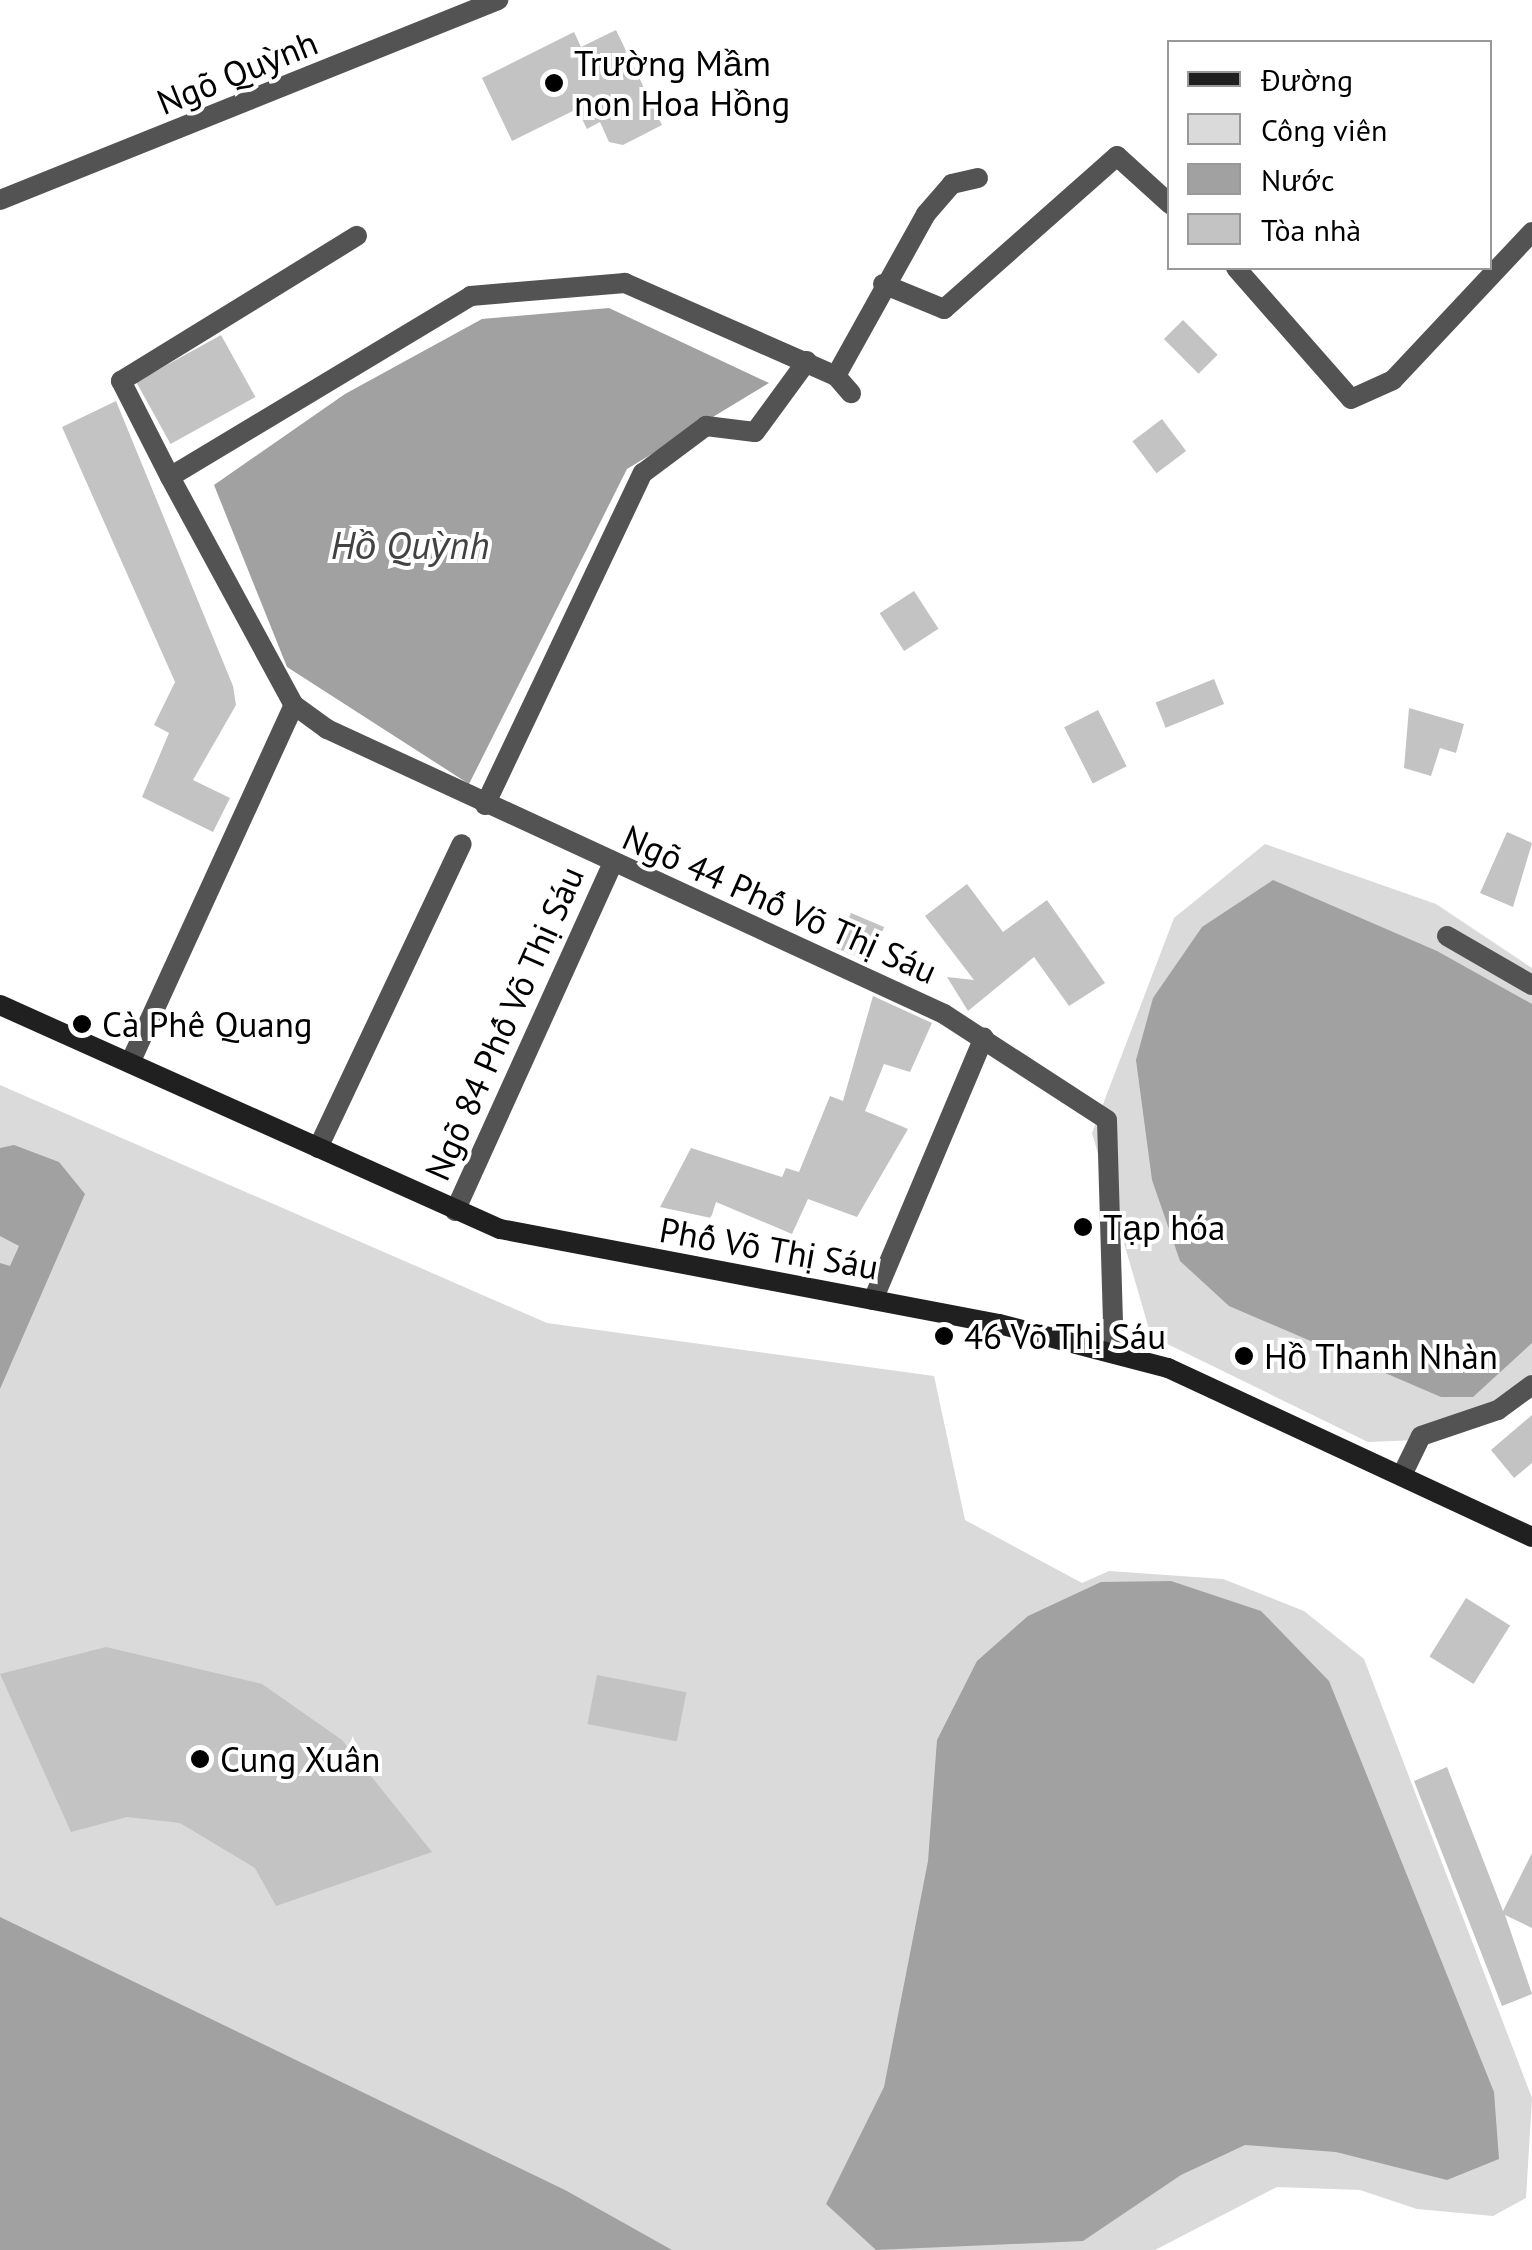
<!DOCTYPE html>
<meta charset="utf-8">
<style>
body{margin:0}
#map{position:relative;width:1532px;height:2250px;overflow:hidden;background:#fff;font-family:"PT Sans",sans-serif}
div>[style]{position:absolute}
.green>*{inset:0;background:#dadada}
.water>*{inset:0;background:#a1a1a1}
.building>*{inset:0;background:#c3c3c3;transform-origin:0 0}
.street>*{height:20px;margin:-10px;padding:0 10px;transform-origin:10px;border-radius:10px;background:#535353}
.secondary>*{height:20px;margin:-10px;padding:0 10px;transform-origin:10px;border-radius:10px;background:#202020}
.dots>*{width:28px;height:28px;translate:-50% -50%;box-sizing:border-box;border:5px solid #fff;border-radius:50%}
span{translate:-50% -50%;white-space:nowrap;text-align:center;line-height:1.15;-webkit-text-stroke:8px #fff;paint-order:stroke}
.poi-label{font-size:35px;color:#000}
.left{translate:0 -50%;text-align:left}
.street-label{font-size:35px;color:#000}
.water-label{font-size:38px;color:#424242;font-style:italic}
.legend{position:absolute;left:1167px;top:40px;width:325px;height:230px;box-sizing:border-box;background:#fff;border:2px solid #999;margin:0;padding:12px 18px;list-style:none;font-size:30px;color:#000}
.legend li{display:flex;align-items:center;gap:20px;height:50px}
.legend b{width:50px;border:2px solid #999}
</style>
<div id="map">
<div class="green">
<i style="clip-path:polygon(1265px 844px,1436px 904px,1532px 968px,1532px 1374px,1444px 1439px,1368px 1442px,1151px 1336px,1092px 1133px,1174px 918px)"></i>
<i style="clip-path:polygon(0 1085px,547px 1323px,934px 1376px,965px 1520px,1082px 1583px,1109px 1571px,1223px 1579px,1304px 1611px,1364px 1659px,1532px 2098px,1526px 2198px,1493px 2216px,1417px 2209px,1360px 2190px,1277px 2187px,1155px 2250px,0 2250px)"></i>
</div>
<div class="water">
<i style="clip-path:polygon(609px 308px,769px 383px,627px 469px,469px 784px,287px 667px,214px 485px,345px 394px,482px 319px)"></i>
<i style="clip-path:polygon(1273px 880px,1437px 951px,1532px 1004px,1532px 1343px,1473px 1397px,1441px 1397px,1229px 1306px,1180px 1261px,1152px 1180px,1136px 1060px,1153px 998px,1202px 927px)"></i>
<i style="clip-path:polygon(14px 1145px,59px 1162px,85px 1194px,0 1389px,0 1263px,10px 1266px,19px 1246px,0 1236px,0 1148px)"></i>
<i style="clip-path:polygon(1171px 1581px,1261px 1611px,1329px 1681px,1494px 2092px,1499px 2159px,1447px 2180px,1336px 2152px,1245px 2145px,1181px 2175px,1083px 2241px,876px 2250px,826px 2204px,884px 2087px,928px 1861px,937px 1740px,977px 1661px,1028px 1616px,1101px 1582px)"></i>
<i style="clip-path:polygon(0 1917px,565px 2190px,672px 2250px,0 2250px)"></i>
</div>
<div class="building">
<i style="clip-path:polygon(616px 30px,662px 125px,623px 145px,609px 142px,600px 122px,587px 129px,577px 109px,512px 141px,482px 78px,574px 32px,581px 47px)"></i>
<i style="left:1183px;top:320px;width:49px;height:27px;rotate:45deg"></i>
<i style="left:221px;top:335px;width:71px;height:97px;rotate:61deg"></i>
<i style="clip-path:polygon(116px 401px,233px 686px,236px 705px,193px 780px,230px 798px,213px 832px,142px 797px,169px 733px,154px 725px,175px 682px,62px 427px)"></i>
<i style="left:1162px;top:419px;width:40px;height:37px;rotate:53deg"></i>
<i style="left:914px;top:591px;width:45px;height:41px;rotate:57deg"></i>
<i style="left:1214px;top:679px;width:27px;height:63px;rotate:68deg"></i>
<i style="clip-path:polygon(1409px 708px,1464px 724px,1456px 753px,1440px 748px,1431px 776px,1404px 768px)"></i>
<i style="left:1098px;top:710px;width:63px;height:38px;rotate:63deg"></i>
<i style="clip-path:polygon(1507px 832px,1532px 843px,1513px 907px,1480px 893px)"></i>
<i style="clip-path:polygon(967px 884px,1003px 932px,1047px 900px,1105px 983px,1069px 1006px,1034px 957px,968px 1011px,947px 977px,974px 980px,925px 916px)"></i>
<i style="left:851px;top:913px;width:36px;height:38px;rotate:23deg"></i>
<i style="clip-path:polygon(873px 996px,932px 1023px,910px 1072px,884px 1064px,865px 1111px,908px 1129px,857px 1217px,808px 1199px,792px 1234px,716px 1202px,711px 1218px,660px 1207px,691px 1148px,782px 1177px,786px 1168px,799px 1172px,830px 1096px,843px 1101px)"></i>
<i style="clip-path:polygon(1532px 1415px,1532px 1463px,1514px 1478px,1491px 1450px)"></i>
<i style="left:1466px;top:1598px;width:52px;height:69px;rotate:32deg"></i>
<i style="clip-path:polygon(106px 1647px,262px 1684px,342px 1740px,432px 1852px,276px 1906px,255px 1868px,180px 1823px,127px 1817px,71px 1832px,0 1674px)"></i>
<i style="left:597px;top:1675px;width:91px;height:50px;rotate:11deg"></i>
<i style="clip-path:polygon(1447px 1767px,1503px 1911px,1532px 1853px,1532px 1928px,1505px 1915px,1532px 1994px,1502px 2006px,1414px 1781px)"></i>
</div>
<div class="street">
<i style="left:978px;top:178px;width:27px;rotate:167deg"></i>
<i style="left:952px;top:184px;width:40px;rotate:131deg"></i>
<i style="left:926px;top:214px;width:185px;rotate:119.1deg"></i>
<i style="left:836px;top:376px;width:231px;rotate:-156.2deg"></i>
<i style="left:625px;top:283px;width:155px;rotate:175.2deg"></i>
<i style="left:471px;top:296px;width:351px;rotate:149deg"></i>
<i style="left:170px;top:477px;width:260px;rotate:61.5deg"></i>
<i style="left:294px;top:705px;width:41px;rotate:36deg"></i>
<i style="left:327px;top:729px;width:680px;rotate:24.79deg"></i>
<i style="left:944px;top:1014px;width:194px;rotate:33deg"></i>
<i style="left:1107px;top:1120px;width:232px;rotate:88.3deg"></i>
<i style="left:0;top:200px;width:537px;rotate:-21.88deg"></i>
<i style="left:1236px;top:268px;width:174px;rotate:48.7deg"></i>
<i style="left:1351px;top:399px;width:46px;rotate:-24.3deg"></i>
<i style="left:1393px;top:380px;width:203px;rotate:-46.8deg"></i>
<i style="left:883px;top:284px;width:66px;rotate:22.3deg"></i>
<i style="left:944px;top:309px;width:231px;rotate:-41.5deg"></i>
<i style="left:1117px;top:156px;width:72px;rotate:42.2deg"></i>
<i style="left:836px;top:376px;width:23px;rotate:49deg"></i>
<i style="left:170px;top:477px;width:108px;rotate:-117deg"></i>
<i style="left:121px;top:381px;width:277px;rotate:-31.6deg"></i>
<i style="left:485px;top:805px;width:368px;rotate:-64.6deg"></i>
<i style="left:643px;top:473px;width:79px;rotate:-36.7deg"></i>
<i style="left:706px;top:426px;width:49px;rotate:7deg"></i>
<i style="left:755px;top:432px;width:88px;rotate:-53.8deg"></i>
<i style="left:1447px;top:936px;width:98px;rotate:30deg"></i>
<i style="left:130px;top:1063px;width:394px;rotate:-65.4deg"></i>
<i style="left:318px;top:1148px;width:336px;rotate:-64.7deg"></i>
<i style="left:455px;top:1211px;width:382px;rotate:-65.6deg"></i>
<i style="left:873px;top:1300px;width:285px;rotate:-67.1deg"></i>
<i style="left:1402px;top:1475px;width:43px;rotate:-64deg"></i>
<i style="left:1421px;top:1436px;width:81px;rotate:-18.7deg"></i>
<i style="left:1498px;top:1410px;width:42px;rotate:-36.3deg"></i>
</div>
<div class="secondary">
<i style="left:0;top:1005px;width:548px;rotate:24.13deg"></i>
<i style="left:500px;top:1229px;width:508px;rotate:10.78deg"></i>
<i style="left:999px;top:1324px;width:175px;rotate:14.6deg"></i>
<i style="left:1168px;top:1368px;width:401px;rotate:24.9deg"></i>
</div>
<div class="dots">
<i style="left:554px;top:83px;background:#000"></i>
<i style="left:82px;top:1024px;background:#000"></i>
<i style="left:1083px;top:1227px;background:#000"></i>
<i style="left:944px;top:1336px;background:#000"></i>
<i style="left:1244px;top:1356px;background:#000"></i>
<i style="left:200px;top:1759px;background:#000"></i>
</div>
<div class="poi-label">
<span class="left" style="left:574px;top:83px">Trường Mầm<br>non Hoa Hồng</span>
<span class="left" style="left:102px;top:1024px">Cà Phê Quang</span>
<span class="left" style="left:1103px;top:1227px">Tạp hóa</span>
<span class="left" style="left:964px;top:1336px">46 Võ Thị Sáu</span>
<span class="left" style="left:1264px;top:1356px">Hồ Thanh Nhàn</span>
<span class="left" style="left:220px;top:1759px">Cung Xuân</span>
</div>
<div class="street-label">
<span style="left:237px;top:72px;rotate:-22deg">Ngõ Quỳnh</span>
<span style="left:780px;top:904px;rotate:24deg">Ngõ 44 Phố Võ Thị Sáu</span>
<span style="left:504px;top:1023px;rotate:-66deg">Ngõ 84 Phố Võ Thị Sáu</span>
<span style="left:769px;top:1248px;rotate:10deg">Phố Võ Thị Sáu</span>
</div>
<div class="water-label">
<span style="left:410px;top:545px">Hồ Quỳnh</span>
</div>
<ul class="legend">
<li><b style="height:12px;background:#202020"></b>Đường</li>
<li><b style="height:28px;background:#dadada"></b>Công viên</li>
<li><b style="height:28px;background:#a1a1a1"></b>Nước</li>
<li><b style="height:28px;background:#c3c3c3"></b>Tòa nhà</li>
</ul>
</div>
